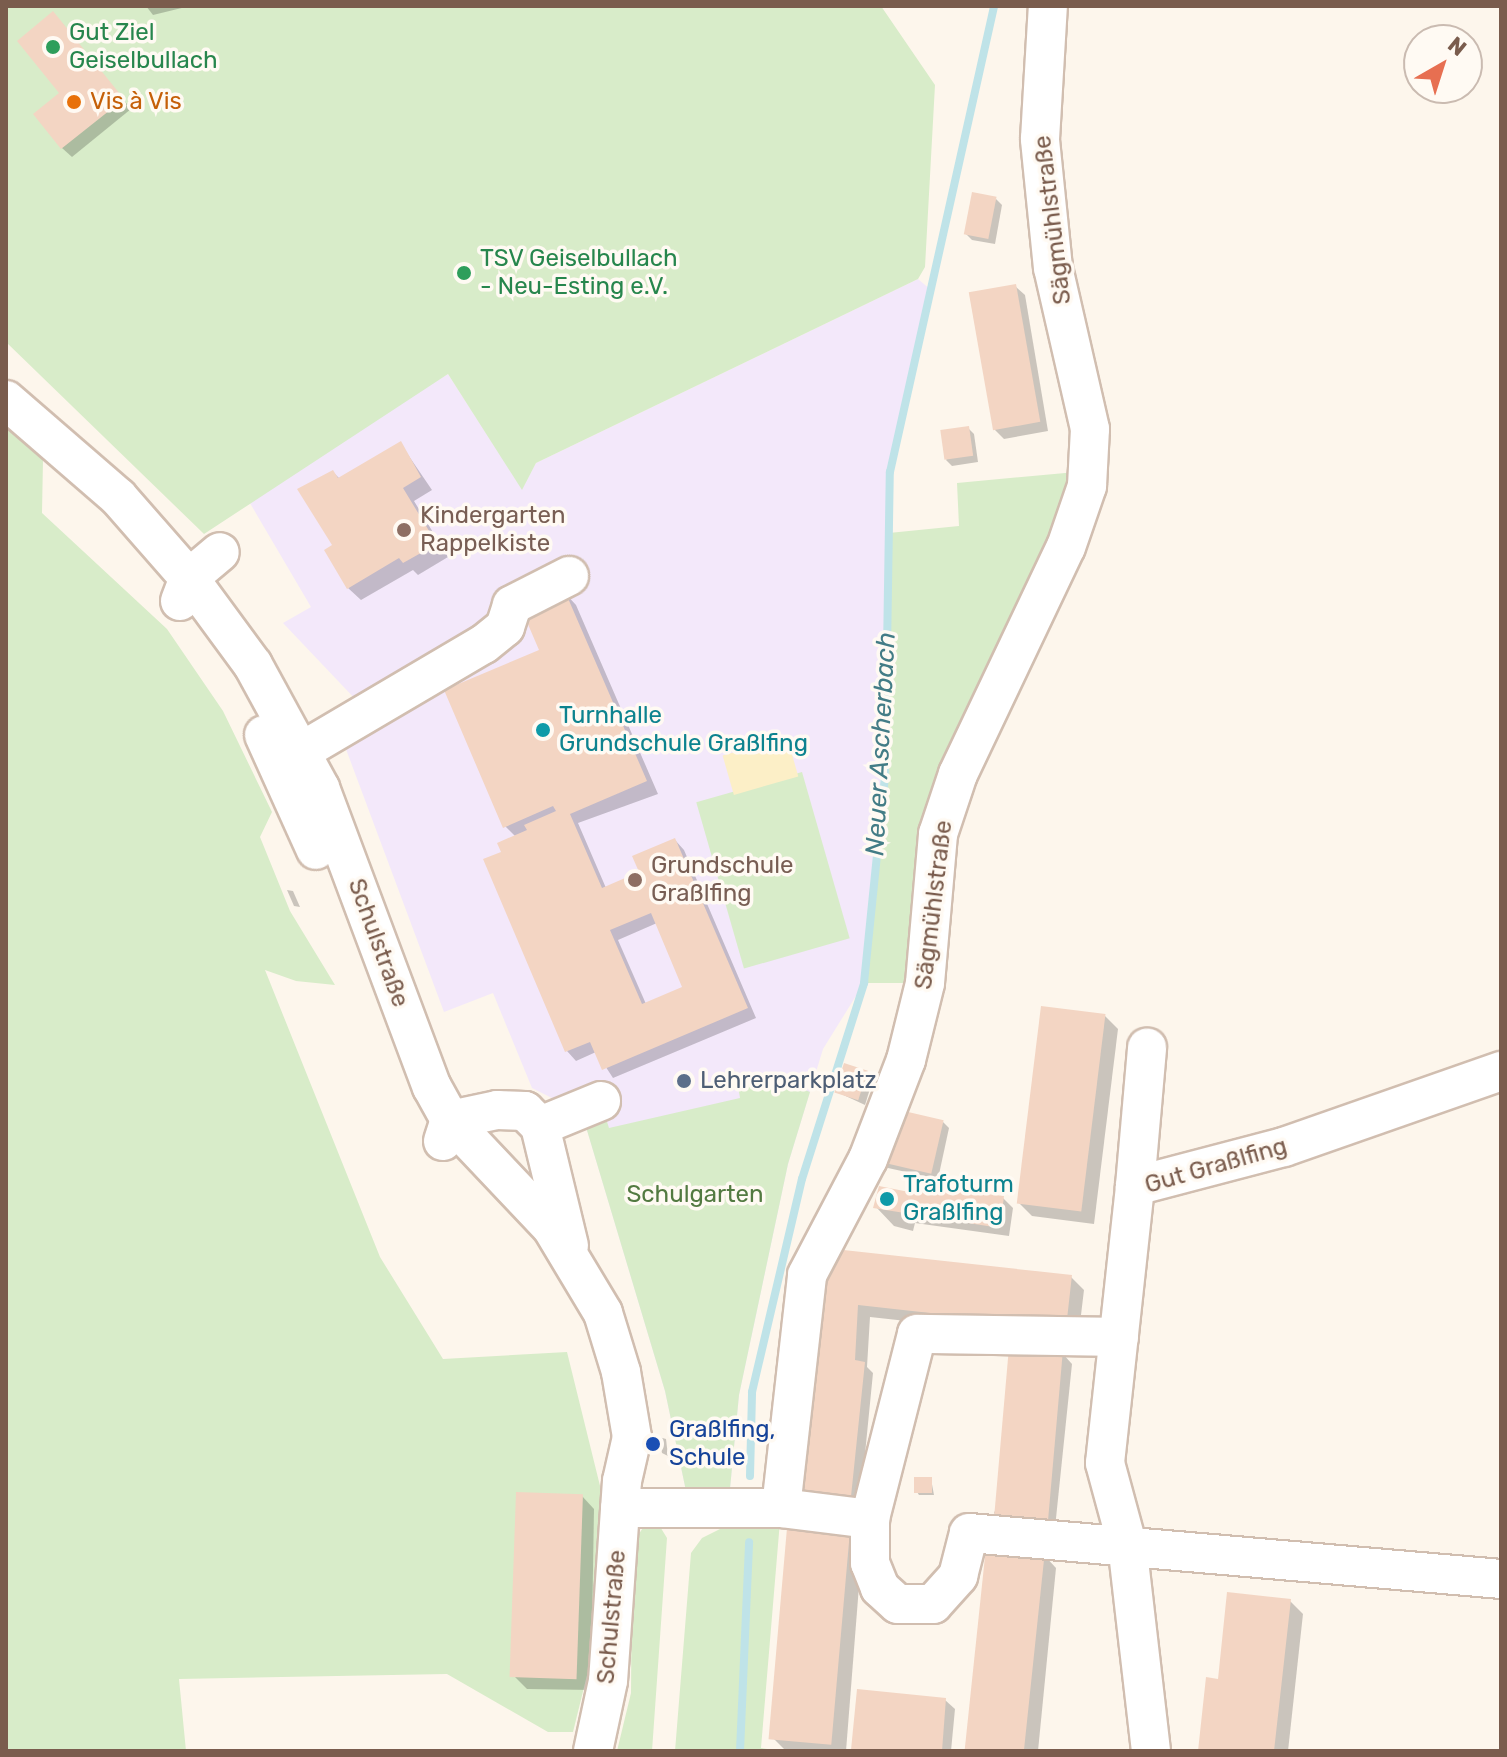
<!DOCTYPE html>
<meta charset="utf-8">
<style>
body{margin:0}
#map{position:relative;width:1507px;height:1757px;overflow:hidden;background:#fdf6ec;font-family:Rubik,sans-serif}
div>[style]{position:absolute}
.education>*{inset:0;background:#f3e8fa}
.green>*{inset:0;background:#d8ecc9;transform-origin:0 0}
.sand>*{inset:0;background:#fcefc7;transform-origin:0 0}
.shadow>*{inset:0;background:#0003}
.stream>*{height:8px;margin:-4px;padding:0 4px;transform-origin:4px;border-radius:4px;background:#bfe3e8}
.building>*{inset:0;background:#f3d5c3;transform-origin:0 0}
.roads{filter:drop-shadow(2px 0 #d1beb0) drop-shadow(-2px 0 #d1beb0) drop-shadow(0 2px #d1beb0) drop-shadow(0 -2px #d1beb0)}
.minor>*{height:38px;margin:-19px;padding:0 19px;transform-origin:19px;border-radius:19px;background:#fff}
.dots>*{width:22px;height:22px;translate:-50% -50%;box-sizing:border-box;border:4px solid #fffaf3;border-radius:50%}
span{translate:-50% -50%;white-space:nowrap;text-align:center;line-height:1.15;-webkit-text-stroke:7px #fffaf3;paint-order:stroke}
.leisure-label{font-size:24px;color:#27864d}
.left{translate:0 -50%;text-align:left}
.food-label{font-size:24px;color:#c56008}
.street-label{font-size:24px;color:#7a5c4d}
.education-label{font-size:24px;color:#785e54}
.culture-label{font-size:24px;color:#0d838f}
.service-label{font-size:24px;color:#4e5e75}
.park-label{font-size:24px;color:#537a41}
.transit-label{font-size:24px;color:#164399}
.water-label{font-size:26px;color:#437c86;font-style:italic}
.frame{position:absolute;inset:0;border:8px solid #7a5c4d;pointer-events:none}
.north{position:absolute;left:1403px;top:24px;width:80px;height:80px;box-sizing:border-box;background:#fffaf3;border:2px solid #cabbb1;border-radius:50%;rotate:39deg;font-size:22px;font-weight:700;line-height:32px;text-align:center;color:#7a5c4d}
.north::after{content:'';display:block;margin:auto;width:28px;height:36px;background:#e76f51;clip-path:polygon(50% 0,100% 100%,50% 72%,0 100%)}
</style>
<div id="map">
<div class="education">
<i style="clip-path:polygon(918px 279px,931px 290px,890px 472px,885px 778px,864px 983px,823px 1049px,788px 1164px,739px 1395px,729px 1499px,686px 1491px,665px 1391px,587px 1130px,558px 1101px,532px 1088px,493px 993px,444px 1012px,334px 717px,358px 702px,283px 623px,311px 607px,247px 498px,448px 374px,522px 489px,536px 463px)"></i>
</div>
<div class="green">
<i style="clip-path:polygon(6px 6px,881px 6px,935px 85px,925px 267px,918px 279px,536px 463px,522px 490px,448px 374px,204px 534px,6px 342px)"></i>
<i style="clip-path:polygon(6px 424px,43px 460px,42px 513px,167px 629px,223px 711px,272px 812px,260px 837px,290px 911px,335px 985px,296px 981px,265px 970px,380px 1257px,443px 1359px,567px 1352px,603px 1498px,590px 1663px,573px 1732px,548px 1732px,447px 1674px,179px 1679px,186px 1751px,6px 1751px)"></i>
<i style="clip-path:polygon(1087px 471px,958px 774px,925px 983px,864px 983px,885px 778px,889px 533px,959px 526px,957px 483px)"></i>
<i style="left:802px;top:772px;width:173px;height:110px;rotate:74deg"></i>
<i style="clip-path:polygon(736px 1074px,765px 1074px,810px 1092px,788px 1164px,739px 1395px,729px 1499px,686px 1491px,665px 1391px,583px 1117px,604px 1112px,609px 1128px,740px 1098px)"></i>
<i style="clip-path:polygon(780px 1521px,761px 1748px,781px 1751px,675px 1751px,691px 1553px,702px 1538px,734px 1522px)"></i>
<i style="clip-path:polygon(647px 1522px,659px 1525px,667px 1538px,652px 1751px,617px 1751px,631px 1693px,632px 1544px)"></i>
</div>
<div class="sand">
<i style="left:787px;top:737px;width:41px;height:67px;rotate:74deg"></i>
</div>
<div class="shadow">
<i style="clip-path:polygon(146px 6px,190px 6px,153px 15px)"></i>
<i style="clip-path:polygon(62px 23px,131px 109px,72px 157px,62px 148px)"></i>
<i style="clip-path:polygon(996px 199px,1002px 205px,995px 244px,972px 240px,966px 234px)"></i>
<i style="clip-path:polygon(1015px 286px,1025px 295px,1048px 431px,1004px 439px,994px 429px)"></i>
<i style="clip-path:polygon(968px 428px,974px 434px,978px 462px,952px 466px,946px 460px)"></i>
<i style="clip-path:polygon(400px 443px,432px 490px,414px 501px,448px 557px,418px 575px,413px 570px,361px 600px,348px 588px,334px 546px,333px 472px,340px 479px)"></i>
<i style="clip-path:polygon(evenodd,564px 592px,576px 605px,658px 794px,578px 823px,606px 888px,641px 873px,675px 840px,684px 850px,756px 1018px,613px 1078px,596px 1052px,576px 1061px,567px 1051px,486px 860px,503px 853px,516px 837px,505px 826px,542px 651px,564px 592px,657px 923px,685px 988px,646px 1004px,618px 940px,657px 923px)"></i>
<i style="clip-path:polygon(287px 890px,293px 891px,300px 907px,294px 906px)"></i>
<i style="clip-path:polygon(1105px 1016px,1118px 1029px,1094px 1224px,1032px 1216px,1019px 1203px)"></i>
<i style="clip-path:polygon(867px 1073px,873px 1079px,865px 1105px,837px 1092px)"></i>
<i style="clip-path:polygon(943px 1122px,949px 1128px,938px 1179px,888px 1168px,882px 1162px)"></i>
<i style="clip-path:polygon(900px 1193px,1003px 1198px,1013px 1208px,1009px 1236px,915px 1223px,913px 1231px,894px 1226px,876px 1207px)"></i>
<i style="clip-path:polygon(826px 1250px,1071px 1277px,1084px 1290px,1078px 1340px,870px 1317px,867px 1367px,873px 1373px,859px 1515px,805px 1509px)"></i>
<i style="clip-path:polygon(1063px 1354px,1072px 1364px,1055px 1528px,1003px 1523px,994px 1513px)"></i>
<i style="clip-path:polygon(659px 1437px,666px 1439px,668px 1456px,662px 1453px)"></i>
<i style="clip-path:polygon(931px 1479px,934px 1495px,919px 1495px,917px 1492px)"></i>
<i style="clip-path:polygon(582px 1496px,594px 1509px,591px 1690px,527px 1689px,514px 1676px)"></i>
<i style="clip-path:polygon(849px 1535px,862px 1548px,846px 1751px,786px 1751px,773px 1738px)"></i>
<i style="clip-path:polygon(1044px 1555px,1056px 1568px,1038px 1751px,968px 1751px)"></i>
<i style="clip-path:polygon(1290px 1601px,1303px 1614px,1288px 1751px,1200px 1751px,1220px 1681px)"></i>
<i style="clip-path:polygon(945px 1700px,955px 1709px,951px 1751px,853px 1749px)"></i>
</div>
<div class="stream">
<i style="left:750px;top:1476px;width:84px;rotate:-88.6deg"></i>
<i style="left:752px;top:1392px;width:219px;rotate:-76.8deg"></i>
<i style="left:802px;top:1179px;width:206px;rotate:-72.4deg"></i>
<i style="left:864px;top:983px;width:206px;rotate:-84.2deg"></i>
<i style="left:885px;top:778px;width:306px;rotate:-89.1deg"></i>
<i style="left:890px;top:472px;width:477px;rotate:-77.4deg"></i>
<i style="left:740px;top:1751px;width:209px;rotate:-87.5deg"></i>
</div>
<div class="building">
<i style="clip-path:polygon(53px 11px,124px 99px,61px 149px,33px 114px,59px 93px,17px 41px)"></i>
<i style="left:972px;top:192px;width:25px;height:43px;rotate:11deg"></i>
<i style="left:1016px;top:284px;width:140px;height:48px;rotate:80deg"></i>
<i style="left:969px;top:426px;width:30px;height:29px;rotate:82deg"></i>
<i style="clip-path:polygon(401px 441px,421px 477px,403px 488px,437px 544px,403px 563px,399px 558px,347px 589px,324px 550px,332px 545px,297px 489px,333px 470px,338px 478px)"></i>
<i style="clip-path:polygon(evenodd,564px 589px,647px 781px,570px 814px,602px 888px,639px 872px,632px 856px,675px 838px,748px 1008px,602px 1070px,590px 1042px,565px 1052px,483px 859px,501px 852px,497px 843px,527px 830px,524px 825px,556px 811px,553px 806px,503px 828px,444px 690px,539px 650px,521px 608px,564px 589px,651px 913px,682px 987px,642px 1004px,610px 930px,651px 913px)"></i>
<i style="left:1041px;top:1006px;width:65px;height:199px;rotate:7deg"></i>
<i style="left:844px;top:1063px;width:25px;height:31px;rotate:18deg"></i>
<i style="left:891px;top:1108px;width:54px;height:55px;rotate:13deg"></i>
<i style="clip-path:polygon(879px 1186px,914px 1193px,915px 1186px,1004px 1196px,1000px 1228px,873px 1208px)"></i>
<i style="clip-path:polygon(825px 1248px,1072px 1275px,1066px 1328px,858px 1305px,855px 1360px,865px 1362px,850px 1506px,794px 1500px)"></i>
<i style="left:1009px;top:1347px;width:54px;height:168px;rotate:5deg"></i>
<i style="left:914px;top:1477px;width:18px;height:16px"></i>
<i style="left:516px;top:1492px;width:67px;height:185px;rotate:2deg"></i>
<i style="left:787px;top:1528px;width:63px;height:212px;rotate:5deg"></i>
<i style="left:986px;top:1547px;width:59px;height:205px;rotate:6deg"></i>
<i style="clip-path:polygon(1227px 1592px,1291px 1599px,1274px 1751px,1198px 1751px,1206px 1677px,1218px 1679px)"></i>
<i style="clip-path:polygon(857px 1689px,946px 1698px,942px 1751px,851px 1750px)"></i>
</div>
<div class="roads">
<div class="minor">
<i style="left:6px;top:400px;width:148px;rotate:40.9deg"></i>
<i style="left:118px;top:497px;width:108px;rotate:48.8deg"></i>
<i style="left:189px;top:578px;width:108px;rotate:53.7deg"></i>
<i style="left:253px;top:665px;width:140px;rotate:61.4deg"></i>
<i style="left:320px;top:788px;width:319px;rotate:69.5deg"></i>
<i style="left:432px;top:1087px;width:38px;rotate:61deg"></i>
<i style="left:450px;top:1120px;width:149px;rotate:46.6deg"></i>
<i style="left:552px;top:1228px;width:99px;rotate:59deg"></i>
<i style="left:603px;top:1313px;width:62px;rotate:73deg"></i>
<i style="left:621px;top:1372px;width:66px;rotate:80.4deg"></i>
<i style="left:632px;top:1437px;width:45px;rotate:102.8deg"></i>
<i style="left:622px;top:1481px;width:200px;rotate:94deg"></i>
<i style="left:608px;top:1681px;width:72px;rotate:102.1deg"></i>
<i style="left:180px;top:601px;width:25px;rotate:-69deg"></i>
<i style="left:189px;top:578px;width:40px;rotate:-40deg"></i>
<i style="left:264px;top:735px;width:126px;rotate:65.7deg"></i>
<i style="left:302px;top:751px;width:211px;rotate:-30.5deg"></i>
<i style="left:484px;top:644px;width:27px;rotate:-39deg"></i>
<i style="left:505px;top:627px;width:23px;rotate:-72deg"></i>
<i style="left:512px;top:605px;width:64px;rotate:-27deg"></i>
<i style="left:540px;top:1126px;width:66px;rotate:-22.3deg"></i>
<i style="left:443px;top:1141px;width:22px;rotate:-72deg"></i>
<i style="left:450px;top:1120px;width:48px;rotate:-12deg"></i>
<i style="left:497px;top:1110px;width:28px;rotate:2deg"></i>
<i style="left:525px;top:1111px;width:21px;rotate:45deg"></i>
<i style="left:540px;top:1126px;width:123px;rotate:76.4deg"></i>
<i style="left:1135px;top:1186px;width:139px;rotate:-85deg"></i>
<i style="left:1119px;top:1337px;width:202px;rotate:-179.1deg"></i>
<i style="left:917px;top:1334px;width:191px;rotate:104.3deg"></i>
<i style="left:870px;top:1519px;width:44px;rotate:90deg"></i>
<i style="left:870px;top:1563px;width:27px;rotate:68deg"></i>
<i style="left:880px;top:1588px;width:24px;rotate:42deg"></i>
<i style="left:898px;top:1604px;width:35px"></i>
<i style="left:933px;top:1604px;width:38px;rotate:-48deg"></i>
<i style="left:958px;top:1576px;width:44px;rotate:-75.7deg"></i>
<i style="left:969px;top:1533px;width:534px;rotate:4.94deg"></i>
<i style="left:620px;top:1508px;width:161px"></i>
<i style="left:781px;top:1508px;width:234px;rotate:-83.6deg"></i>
<i style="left:807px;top:1275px;width:131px;rotate:-62.3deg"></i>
<i style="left:868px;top:1159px;width:106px;rotate:-69deg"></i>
<i style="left:906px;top:1060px;width:79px;rotate:-76.1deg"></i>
<i style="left:925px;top:983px;width:150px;rotate:-85deg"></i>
<i style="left:938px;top:834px;width:63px;rotate:-71.6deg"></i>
<i style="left:958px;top:774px;width:251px;rotate:-64.6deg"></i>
<i style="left:1066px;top:547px;width:65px;rotate:-71deg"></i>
<i style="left:1087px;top:486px;width:57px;rotate:-87deg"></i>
<i style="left:1090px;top:429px;width:165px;rotate:-102.9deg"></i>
<i style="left:1053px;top:268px;width:130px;rotate:-95.8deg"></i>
<i style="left:1040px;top:139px;width:133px;rotate:-86.6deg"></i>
<i style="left:781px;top:1508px;width:90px;rotate:7deg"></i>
<i style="left:1151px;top:1751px;width:208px;rotate:-96.6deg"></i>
<i style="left:1127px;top:1544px;width:84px;rotate:-105.2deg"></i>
<i style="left:1105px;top:1463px;width:279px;rotate:-83.8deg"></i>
<i style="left:1135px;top:1186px;width:154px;rotate:-14.7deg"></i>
<i style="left:1284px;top:1147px;width:230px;rotate:-19.3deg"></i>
</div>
</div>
<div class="dots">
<i style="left:53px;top:47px;background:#2e9e5b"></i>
<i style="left:74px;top:102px;background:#e8710a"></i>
<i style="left:464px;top:273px;background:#2e9e5b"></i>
<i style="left:404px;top:530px;background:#8d6e63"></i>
<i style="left:543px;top:730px;background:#0f9aa8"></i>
<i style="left:635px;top:880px;background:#8d6e63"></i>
<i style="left:684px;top:1081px;background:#5c6f8a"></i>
<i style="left:887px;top:1199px;background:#0f9aa8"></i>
<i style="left:653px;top:1444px;background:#1a4fb4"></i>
</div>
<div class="leisure-label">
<span class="left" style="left:69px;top:47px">Gut Ziel<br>Geiselbullach</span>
<span class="left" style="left:480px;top:273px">TSV Geiselbullach<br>- Neu-Esting e.V.</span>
</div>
<div class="food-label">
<span class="left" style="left:90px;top:102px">Vis à Vis</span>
</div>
<div class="street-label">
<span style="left:1053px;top:220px;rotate:-97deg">Sägmühlstraße</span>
<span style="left:934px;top:905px;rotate:-83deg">Sägmühlstraße</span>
<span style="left:378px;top:943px;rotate:70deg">Schulstraße</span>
<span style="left:1216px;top:1166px;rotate:-16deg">Gut Graßlfing</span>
<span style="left:612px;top:1617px;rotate:-85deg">Schulstraße</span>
</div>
<div class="education-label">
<span class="left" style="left:420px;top:530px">Kindergarten<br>Rappelkiste</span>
<span class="left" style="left:651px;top:880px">Grundschule<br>Graßlfing</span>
</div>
<div class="culture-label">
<span class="left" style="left:559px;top:730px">Turnhalle<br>Grundschule Graßlfing</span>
<span class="left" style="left:903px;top:1199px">Trafoturm<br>Graßlfing</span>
</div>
<div class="service-label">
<span class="left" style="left:700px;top:1081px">Lehrerparkplatz</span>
</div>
<div class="park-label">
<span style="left:695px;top:1195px">Schulgarten</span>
</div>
<div class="transit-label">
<span class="left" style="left:669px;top:1444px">Graßlfing,<br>Schule</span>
</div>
<div class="water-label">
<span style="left:881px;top:744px;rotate:-87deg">Neuer Ascherbach</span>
</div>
<div class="frame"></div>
<div class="north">N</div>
</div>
